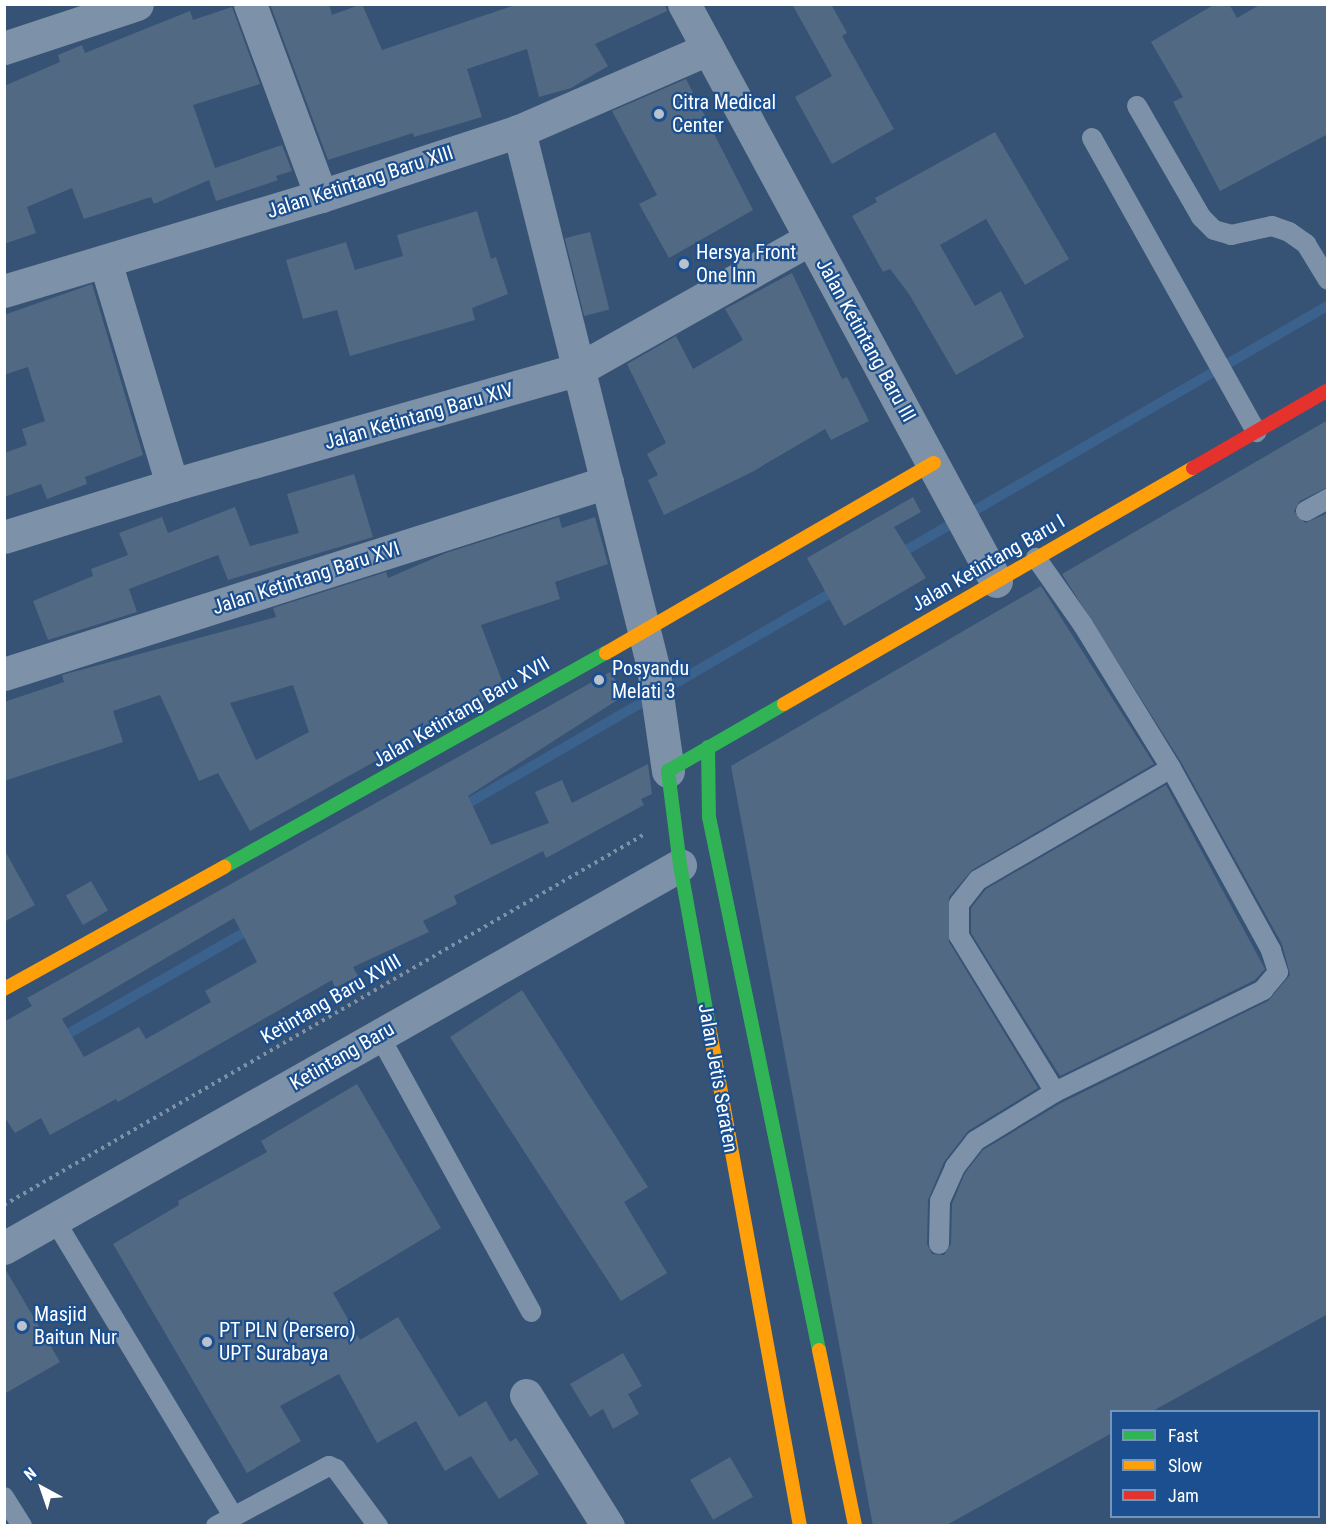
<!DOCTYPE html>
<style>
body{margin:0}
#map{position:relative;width:1332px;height:1530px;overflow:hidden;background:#365274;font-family:"Roboto Condensed",sans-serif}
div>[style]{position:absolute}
.stream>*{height:10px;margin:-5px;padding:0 5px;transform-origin:5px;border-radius:5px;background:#3b618d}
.building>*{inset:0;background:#526984;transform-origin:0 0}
.path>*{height:4px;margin-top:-2px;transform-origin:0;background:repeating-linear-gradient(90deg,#7d92a8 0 3px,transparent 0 7.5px)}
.lane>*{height:20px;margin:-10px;padding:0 10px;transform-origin:10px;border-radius:10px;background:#7d92a8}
.street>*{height:33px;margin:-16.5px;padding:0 16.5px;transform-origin:16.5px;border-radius:16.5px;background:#7d92a8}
.fast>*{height:14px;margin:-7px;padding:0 7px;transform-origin:7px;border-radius:7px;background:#30b455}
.slow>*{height:14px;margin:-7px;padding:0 7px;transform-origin:7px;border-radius:7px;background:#ff9f0a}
.jam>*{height:14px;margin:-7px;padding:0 7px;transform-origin:7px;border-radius:7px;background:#e5322d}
.dots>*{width:16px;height:16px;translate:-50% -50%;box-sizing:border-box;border:3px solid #1b4f8f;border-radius:50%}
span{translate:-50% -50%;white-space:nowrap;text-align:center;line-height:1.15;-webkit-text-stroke:4.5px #1b4f8f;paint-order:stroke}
.poi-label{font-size:20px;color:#fff}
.left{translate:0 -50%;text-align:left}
.street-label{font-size:20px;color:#fff}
.frame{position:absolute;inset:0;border:6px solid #fff;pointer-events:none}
.legend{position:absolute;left:1110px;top:1410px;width:210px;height:108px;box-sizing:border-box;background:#1b4f8f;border:2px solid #7695bc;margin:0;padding:8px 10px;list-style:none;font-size:18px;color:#fff}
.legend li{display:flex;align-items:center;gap:12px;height:30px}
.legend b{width:30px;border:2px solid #7695bc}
.north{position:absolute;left:12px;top:1458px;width:60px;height:60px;-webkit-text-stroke:4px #1b4f8f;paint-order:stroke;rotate:320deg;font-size:16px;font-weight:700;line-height:24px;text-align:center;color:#fff}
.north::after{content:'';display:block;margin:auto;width:21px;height:27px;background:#fff;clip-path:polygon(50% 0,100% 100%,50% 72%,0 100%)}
</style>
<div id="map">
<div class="stream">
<i style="left:896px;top:556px;width:499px;rotate:-30.1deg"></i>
<i style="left:460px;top:808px;width:437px;rotate:-30.1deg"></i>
<i style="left:59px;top:1039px;width:225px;rotate:-29.9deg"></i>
</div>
<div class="building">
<i style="clip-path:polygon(270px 4px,329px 4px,332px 15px,362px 4px,382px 50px,518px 4px,665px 4px,667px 11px,595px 44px,608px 66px,571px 88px,539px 97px,527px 49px,467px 69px,482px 117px,414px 137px,413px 133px,328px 160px)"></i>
<i style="clip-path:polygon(792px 4px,831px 4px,847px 33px,842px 36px,894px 129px,832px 164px,795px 97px,832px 76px)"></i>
<i style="clip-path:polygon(1215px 4px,1229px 4px,1237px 18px,1261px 4px,1328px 4px,1328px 134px,1220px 191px,1173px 102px,1183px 97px,1151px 42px)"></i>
<i style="clip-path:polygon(232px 7px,260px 84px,193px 105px,215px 168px,282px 145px,292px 171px,276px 176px,278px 180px,216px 201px,209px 180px,154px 204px,151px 197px,84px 219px,72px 188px,27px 207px,36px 233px,4px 244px,4px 86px,60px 62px,58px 55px,82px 45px,85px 53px,190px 11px,193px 20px)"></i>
<i style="clip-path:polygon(686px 79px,753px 210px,669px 258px,639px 204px,657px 195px,612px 111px)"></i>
<i style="clip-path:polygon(995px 132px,1069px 259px,1025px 285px,986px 219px,940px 245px,975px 306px,1001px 291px,1024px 337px,956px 375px,909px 294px,890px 269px,883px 272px,852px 216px,877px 202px,875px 198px)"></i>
<i style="clip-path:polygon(477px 211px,491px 259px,496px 257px,508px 294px,472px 308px,475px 320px,350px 356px,337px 310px,303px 319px,286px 260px,346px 242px,355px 270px,403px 256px,397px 235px)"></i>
<i style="left:590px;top:232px;width:80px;height:26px;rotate:76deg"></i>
<i style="clip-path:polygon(792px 273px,842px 379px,847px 377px,869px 421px,831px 440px,825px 429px,752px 472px,664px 515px,648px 480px,658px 475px,647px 454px,666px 443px,627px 364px,676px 336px,693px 369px,743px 340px,725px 309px)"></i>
<i style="clip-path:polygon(92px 284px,143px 455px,85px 477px,87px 484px,47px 499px,41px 484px,4px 497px,4px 453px,27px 445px,22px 429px,45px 421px,28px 367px,4px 375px,4px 315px)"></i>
<i style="clip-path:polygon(1328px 420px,1328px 487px,1300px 501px,1294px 511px,1305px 523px,1328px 513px,1328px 1314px,1151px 1412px,1112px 1412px,1112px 1433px,945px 1526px,873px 1526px,731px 766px,1041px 586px,1154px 764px,972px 870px,949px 897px,949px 942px,1038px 1088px,968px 1131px,944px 1162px,928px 1200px,927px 1244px,932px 1254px,944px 1255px,951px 1244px,952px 1204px,965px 1173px,983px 1150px,1061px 1103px,1268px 1001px,1290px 975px,1282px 944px,1181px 762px,1062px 574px)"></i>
<i style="clip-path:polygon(354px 474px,373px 537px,228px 580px,218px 555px,129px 589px,137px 612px,48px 640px,33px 601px,93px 576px,91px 569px,128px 555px,119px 533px,162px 517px,168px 533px,235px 507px,250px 546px,299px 533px,287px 494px)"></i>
<i style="clip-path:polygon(913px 497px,921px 512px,894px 527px,926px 578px,844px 626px,807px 558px)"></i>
<i style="clip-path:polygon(evenodd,559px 517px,562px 528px,595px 517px,608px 564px,555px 582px,560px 599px,481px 625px,505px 689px,250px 831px,218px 773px,199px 781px,160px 695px,113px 711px,123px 742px,4px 781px,4px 702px,64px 682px,62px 675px,276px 617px,273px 608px,386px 572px,388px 578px,446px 553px,559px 517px,293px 685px,309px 732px,256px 760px,230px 703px,293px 685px)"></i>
<i style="clip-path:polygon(evenodd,610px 672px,625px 695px,468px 796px,491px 845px,549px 823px,535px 792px,562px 780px,572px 803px,648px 764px,652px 794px,641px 799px,644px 805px,546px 858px,543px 851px,454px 896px,457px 904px,423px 921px,429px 932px,353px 967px,358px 976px,335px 988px,332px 980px,118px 1102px,116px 1099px,50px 1135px,41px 1118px,15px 1133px,4px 1116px,4px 1022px,32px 1006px,27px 998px,610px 672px,234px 918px,257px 962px,205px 991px,211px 1002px,146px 1039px,139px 1027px,84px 1057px,62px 1019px,234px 918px)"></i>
<i style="clip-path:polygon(1166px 785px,1265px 969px,1255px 980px,1060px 1076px,971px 933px,971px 908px,986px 889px)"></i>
<i style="clip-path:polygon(4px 849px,35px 905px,4px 922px)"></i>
<i style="left:91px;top:881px;width:34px;height:29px;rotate:60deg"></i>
<i style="clip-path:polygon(522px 990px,648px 1187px,624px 1202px,667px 1273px,621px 1301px,450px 1037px)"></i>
<i style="clip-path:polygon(357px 1084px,441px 1228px,333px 1293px,360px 1340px,398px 1317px,459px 1417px,486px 1401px,510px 1442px,516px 1438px,539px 1474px,499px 1499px,471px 1456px,445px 1471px,416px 1421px,377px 1443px,339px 1374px,280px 1406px,301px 1441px,247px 1473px,113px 1244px,179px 1205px,178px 1201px,267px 1152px,261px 1141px)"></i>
<i style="clip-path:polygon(4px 1267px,60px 1362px,4px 1394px)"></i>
<i style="clip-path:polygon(623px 1353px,642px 1386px,628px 1394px,639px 1414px,613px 1429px,603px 1409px,590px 1417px,570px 1384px)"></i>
<i style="left:730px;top:1457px;width:46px;height:46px;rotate:60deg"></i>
</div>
<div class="path">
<i style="left:4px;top:1205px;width:738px;rotate:-30.07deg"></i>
</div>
<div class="lane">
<i style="left:1137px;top:106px;width:128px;rotate:60deg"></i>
<i style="left:1201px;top:217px;width:18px;rotate:45deg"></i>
<i style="left:1214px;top:230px;width:18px;rotate:16deg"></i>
<i style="left:1231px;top:235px;width:42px;rotate:-12.4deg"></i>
<i style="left:1272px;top:226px;width:18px;rotate:19deg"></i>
<i style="left:1289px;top:232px;width:21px;rotate:35deg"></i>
<i style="left:1306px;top:244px;width:42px;rotate:58.6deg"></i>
<i style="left:1092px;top:138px;width:337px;rotate:60.8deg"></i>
<i style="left:1306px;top:511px;width:25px;rotate:-29deg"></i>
<i style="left:379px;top:1035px;width:316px;rotate:61.2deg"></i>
<i style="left:1055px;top:1092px;width:183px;rotate:-121.6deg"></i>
<i style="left:959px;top:936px;width:32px;rotate:-90deg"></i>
<i style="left:959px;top:904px;width:31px;rotate:-52deg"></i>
<i style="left:978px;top:880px;width:223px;rotate:-30.1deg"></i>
<i style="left:54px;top:1219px;width:347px;rotate:58.9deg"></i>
<i style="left:939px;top:1244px;width:43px;rotate:-88.7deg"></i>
<i style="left:940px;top:1201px;width:37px;rotate:-66deg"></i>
<i style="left:955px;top:1167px;width:33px;rotate:-52deg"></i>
<i style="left:975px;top:1141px;width:94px;rotate:-31.5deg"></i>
<i style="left:1055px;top:1092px;width:232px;rotate:-26.1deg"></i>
<i style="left:1263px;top:990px;width:23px;rotate:-50deg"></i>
<i style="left:1278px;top:972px;width:23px;rotate:-108deg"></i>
<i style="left:1271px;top:950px;width:208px;rotate:-118.8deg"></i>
<i style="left:1171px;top:768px;width:168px;rotate:-121.6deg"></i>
<i style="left:1083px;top:625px;width:82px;rotate:-125deg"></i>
<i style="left:4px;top:1497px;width:34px;rotate:58deg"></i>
<i style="left:216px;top:1526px;width:128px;rotate:-28deg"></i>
<i style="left:329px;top:1466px;width:8px;rotate:23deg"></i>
<i style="left:336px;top:1469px;width:71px;rotate:53.6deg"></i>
</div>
<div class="street">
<i style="left:250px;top:4px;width:205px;rotate:69.7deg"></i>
<i style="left:684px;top:4px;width:656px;rotate:61.6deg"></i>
<i style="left:4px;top:48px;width:140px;rotate:-18.3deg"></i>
<i style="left:519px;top:131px;width:552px;rotate:75.96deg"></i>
<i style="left:653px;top:667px;width:105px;rotate:81.8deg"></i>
<i style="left:105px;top:261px;width:234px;rotate:73.3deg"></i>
<i style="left:4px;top:291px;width:331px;rotate:-16.7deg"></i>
<i style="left:321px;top:196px;width:208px;rotate:-18.2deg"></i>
<i style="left:519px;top:131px;width:206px;rotate:-23.5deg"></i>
<i style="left:4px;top:537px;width:176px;rotate:-17.2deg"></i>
<i style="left:172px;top:485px;width:423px;rotate:-15.9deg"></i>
<i style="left:579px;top:369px;width:265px;rotate:-29.4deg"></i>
<i style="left:4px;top:674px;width:633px;rotate:-17.66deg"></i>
<i style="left:4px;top:1248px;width:777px;rotate:-29.53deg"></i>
<i style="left:526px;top:1395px;width:155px;rotate:58deg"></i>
</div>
<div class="fast">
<i style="left:708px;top:747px;width:70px;rotate:89.2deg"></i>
<i style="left:709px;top:817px;width:544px;rotate:78.34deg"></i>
<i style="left:224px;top:867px;width:438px;rotate:-29.3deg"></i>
<i style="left:709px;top:1026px;width:164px;rotate:-100.2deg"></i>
<i style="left:680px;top:865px;width:95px;rotate:-97.3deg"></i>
<i style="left:668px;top:771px;width:134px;rotate:-30deg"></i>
</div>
<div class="slow">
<i style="left:606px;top:653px;width:379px;rotate:-30.1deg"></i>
<i style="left:784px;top:704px;width:472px;rotate:-30deg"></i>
<i style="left:4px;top:989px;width:252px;rotate:-29deg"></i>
<i style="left:709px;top:1026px;width:508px;rotate:79.69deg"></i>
<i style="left:819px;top:1350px;width:180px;rotate:78.4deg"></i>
</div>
<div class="jam">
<i style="left:1193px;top:468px;width:156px;rotate:-30deg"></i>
</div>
<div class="dots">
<i style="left:659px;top:114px;background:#b9c2ce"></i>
<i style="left:684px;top:264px;background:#b9c2ce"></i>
<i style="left:599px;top:680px;background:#b9c2ce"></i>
<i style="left:22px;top:1326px;background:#b9c2ce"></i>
<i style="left:207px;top:1342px;background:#b9c2ce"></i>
</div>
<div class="poi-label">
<span class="left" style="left:672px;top:114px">Citra Medical<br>Center</span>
<span class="left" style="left:696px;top:264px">Hersya Front<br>One Inn</span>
<span class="left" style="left:612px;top:680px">Posyandu<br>Melati 3</span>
<span class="left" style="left:34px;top:1326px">Masjid<br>Baitun Nur</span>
<span class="left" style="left:219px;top:1342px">PT PLN (Persero)<br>UPT Surabaya</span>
</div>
<div class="street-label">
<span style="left:360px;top:182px;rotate:-18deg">Jalan Ketintang Baru XIII</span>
<span style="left:866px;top:340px;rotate:61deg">Jalan Ketintang Baru III</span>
<span style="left:419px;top:416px;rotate:-16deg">Jalan Ketintang Baru XIV</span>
<span style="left:988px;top:563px;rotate:-30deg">Jalan Ketintang Baru I</span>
<span style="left:306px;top:578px;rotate:-18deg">Jalan Ketintang Baru XVI</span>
<span style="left:461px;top:712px;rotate:-30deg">Jalan Ketintang Baru XVII</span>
<span style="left:331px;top:999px;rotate:-30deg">Ketintang Baru XVIII</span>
<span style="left:342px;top:1056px;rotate:-30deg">Ketintang Baru</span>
<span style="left:718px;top:1078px;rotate:80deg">Jalan Jetis Seraten</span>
</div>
<div class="frame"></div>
<ul class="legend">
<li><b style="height:8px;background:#30b455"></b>Fast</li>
<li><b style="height:8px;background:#ff9f0a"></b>Slow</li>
<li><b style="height:8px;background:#e5322d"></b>Jam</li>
</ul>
<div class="north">N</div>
</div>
